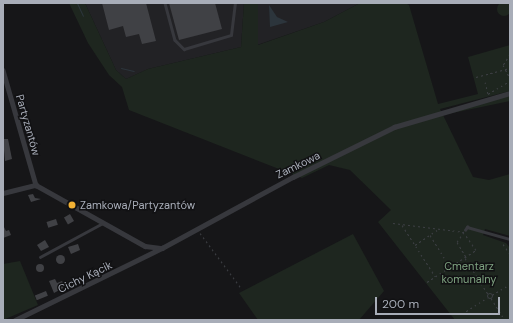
<!DOCTYPE html>
<meta charset="utf-8">
<style>
body{margin:0}
#map{position:relative;width:513px;height:323px;overflow:hidden;background:#161618;font-family:"DM Sans",sans-serif}
div>[style]{position:absolute}
.built>*{inset:0;background:#222225}
.green>*{inset:0;background:#1e261f}
.round{border-radius:50%}
.water>*{inset:0;background:#2c353c}
.stream>*{height:1px;margin:-0.5px;padding:0 0.5px;transform-origin:0.5px;border-radius:0.5px;background:#2c353c}
.building>*{inset:0;background:#404145;transform-origin:0 0}
.path>*{height:1px;margin-top:-0.5px;transform-origin:0;background:repeating-linear-gradient(90deg,#3d3f44 0 2px,transparent 0 5px)}
.path>.ring{margin:-0.5px;padding:0;box-sizing:content-box;background:none;border:1px solid #3d3f44;border-radius:50%}
.lane>*{height:2.5px;margin:-1.25px;padding:0 1.25px;transform-origin:1.25px;border-radius:1.25px;background:#37383d}
.street>*{height:4.5px;margin:-2.25px;padding:0 2.25px;transform-origin:2.25px;border-radius:2.25px;background:#37383d}
.dots>*{width:11px;height:11px;translate:-50% -50%;box-sizing:border-box;border:2px solid #111113;border-radius:50%}
span{translate:-50% -50%;white-space:nowrap;text-align:center;line-height:1.15;-webkit-text-stroke:3px #111113;paint-order:stroke}
.street-label{font-size:11px;color:#a8adb8}
.poi-label{font-size:11px;color:#a8adb8}
.left{translate:0 -50%;text-align:left}
.park-label{font-size:11px;color:#7fa381}
.frame{position:absolute;inset:0;border:4px solid #a8adb8;pointer-events:none}
.scale{position:absolute;left:375px;top:297px;width:125px;height:18px;box-sizing:border-box;border:2px solid #a8adb8;border-top:0;padding-left:5px;font-size:12px;line-height:14px;white-space:nowrap;color:#a8adb8;-webkit-text-stroke:3px #111113;paint-order:stroke}
</style>
<div id="map">
<div class="built">
<i style="clip-path:polygon(85px 3px,244px 3px,241px 47px,148px 69px,126px 79px,116px 70px)"></i>
<i style="clip-path:polygon(258px 3px,360px 3px,324px 22px,257px 45px)"></i>
</div>
<div class="green">
<i class="round" style="left:497px;top:2px;width:14px;height:14px"></i>
<i style="clip-path:polygon(69px 3px,85px 3px,116px 70px,126px 79px,148px 69px,241px 47px,244px 3px,258px 3px,258px 45px,324px 22px,360px 3px,405px 3px,409px 5px,438px 104px,478px 94px,468px 57px,510px 45px,510px 91px,440px 109px,442px 113px,510px 96px,510px 101px,443px 115px,473px 177px,489px 180px,510px 174px,510px 236px,485px 229px,483px 235px,506px 243px,510px 248px,510px 320px,455px 320px,378px 222px,391px 210px,350px 170px,329px 165px,302px 178px,129px 110px,122px 87px,109px 75px,88px 43px)"></i>
<i style="clip-path:polygon(353px 234px,384px 291px,359px 320px,258px 320px,239px 293px)"></i>
<i style="clip-path:polygon(20px 261px,38px 305px,3px 320px,3px 264px)"></i>
</div>
<div class="water">
<i style="clip-path:polygon(269px 5px,277px 17px,288px 22px,270px 27px)"></i>
</div>
<div class="stream">
<i style="left:77px;top:3px;width:14px;rotate:65deg"></i>
<i style="left:121px;top:68px;width:13px;rotate:13deg"></i>
</div>
<div class="building">
<i style="clip-path:polygon(102px 3px,146px 3px,156px 41px,142px 44px,139px 34px,126px 37px,123px 26px,109px 30px)"></i>
<i style="clip-path:polygon(169px 3px,215px 3px,222px 29px,179px 40px)"></i>
<i style="clip-path:polygon(3px 139px,8px 139px,12px 159px,5px 161px)"></i>
<i style="clip-path:polygon(33px 194px,35px 198px,41px 199px,31px 202px,28px 195px)"></i>
<i style="left:70px;top:214px;width:8px;height:7px;rotate:60deg"></i>
<i style="left:56px;top:219px;width:6px;height:10px;rotate:72deg"></i>
<i style="clip-path:polygon(3px 225px,6px 231px,9px 230px,11px 235px,3px 238px)"></i>
<i style="clip-path:polygon(45px 240px,49px 247px,41px 251px,37px 245px)"></i>
<i style="clip-path:polygon(78px 244px,80px 250px,71px 254px,68px 247px)"></i>
<i class="round" style="left:55.5px;top:254.5px;width:9px;height:9px"></i>
<i class="round" style="left:36px;top:264px;width:8px;height:8px"></i>
<i style="clip-path:polygon(55px 279px,57px 283px,62px 281px,65px 287px,54px 293px,49px 281px)"></i>
<i style="left:46px;top:291px;width:5px;height:12px;rotate:68deg"></i>
</div>
<div class="path">
<i style="left:510px;top:54px;width:13px;rotate:122deg"></i>
<i style="left:503px;top:65px;width:15px;rotate:62deg"></i>
<i style="left:476px;top:77px;width:35px;rotate:-15deg"></i>
<i style="left:485px;top:82px;width:12px;rotate:76deg"></i>
<i style="left:488px;top:94px;width:26px;rotate:-31deg"></i>
<i style="left:393px;top:223px;width:72px;rotate:7.2deg"></i>
<i style="left:464px;top:232px;width:12px;rotate:125deg"></i>
<i style="left:457px;top:242px;width:17px;rotate:59deg"></i>
<i style="left:402px;top:225px;width:61px;rotate:57.1deg"></i>
<i style="left:200px;top:233px;width:69px;rotate:53.3deg"></i>
<i style="left:430px;top:235px;width:38px;rotate:58deg"></i>
<i style="left:503px;top:244px;width:12px;rotate:55deg"></i>
<i style="left:415px;top:245px;width:29px;rotate:-34deg"></i>
<i style="left:465px;top:258px;width:43px;rotate:57.4deg"></i>
<i style="left:427px;top:282px;width:59px;rotate:-33.1deg"></i>
<i style="left:476px;top:250px;width:19px;rotate:-125deg"></i>
<i class="ring" style="left:487.5px;top:293.5px;width:4px;height:4px"></i>
<i style="left:492px;top:295px;width:21px;rotate:-31deg"></i>
<i style="left:491px;top:298px;width:26px;rotate:58deg"></i>
<i style="left:462px;top:314px;width:30px;rotate:-33deg"></i>
</div>
<div class="lane">
<i style="left:165px;top:3px;width:38px;rotate:75deg"></i>
<i style="left:175px;top:40px;width:13px;rotate:45deg"></i>
<i style="left:184px;top:49px;width:49px;rotate:-16.6deg"></i>
<i style="left:231px;top:35px;width:32px;rotate:-83deg"></i>
<i style="left:287px;top:3px;width:14px"></i>
<i style="left:465px;top:230px;width:4px;rotate:-56deg"></i>
<i style="left:467px;top:227px;width:45px;rotate:15.6deg"></i>
<i style="left:40px;top:257px;width:72px;rotate:-28.4deg"></i>
</div>
<div class="street">
<i style="left:3px;top:70px;width:120px;rotate:74deg"></i>
<i style="left:3px;top:193px;width:34px;rotate:-14deg"></i>
<i style="left:36px;top:185px;width:125px;rotate:29.2deg"></i>
<i style="left:145px;top:246px;width:17px;rotate:7deg"></i>
<i style="left:162px;top:248px;width:149px;rotate:-28.5deg"></i>
<i style="left:293px;top:177px;width:113px;rotate:-26.3deg"></i>
<i style="left:394px;top:127px;width:121px;rotate:-16.3deg"></i>
<i style="left:15px;top:320px;width:164px;rotate:-26.1deg"></i>
</div>
<div class="dots">
<i style="left:72px;top:205px;background:#f2b134"></i>
</div>
<div class="street-label">
<span style="left:28px;top:125px;rotate:74deg">Partyzantów</span>
<span style="left:298px;top:165px;rotate:-26deg">Zamkowa</span>
<span style="left:85px;top:277px;rotate:-26deg">Cichy Kącik</span>
</div>
<div class="poi-label">
<span class="left" style="left:80px;top:205px">Zamkowa/Partyzantów</span>
</div>
<div class="park-label">
<span style="left:469px;top:273px">Cmentarz<br>komunalny</span>
</div>
<div class="frame"></div>
<div class="scale">200 m</div>
</div>
